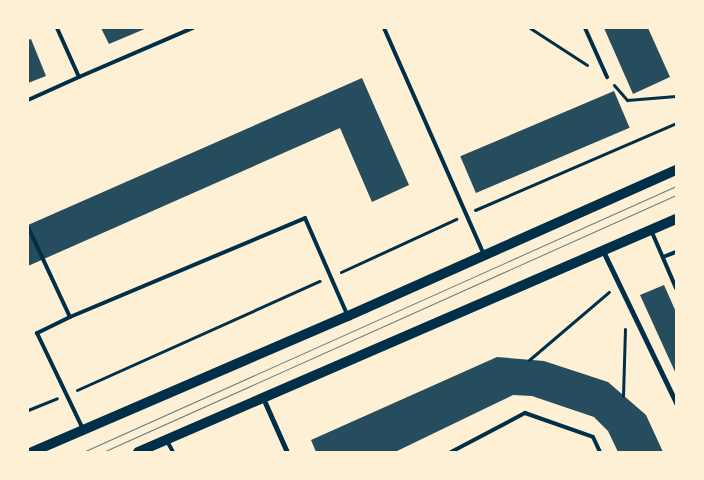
<!DOCTYPE html>
<style>
body{margin:0}
#map{position:relative;width:704px;height:480px;overflow:hidden;background:#fdf0d5;font-family:"IBM Plex Sans",sans-serif}
div>[style]{position:absolute}
.building>*{inset:0;background:#264d5e;transform-origin:0 0}
.path>*{height:3px;margin:-1.5px;padding:0 1.5px;transform-origin:1.5px;border-radius:1.5px;background:#003049}
.service>*{height:4px;margin:-2px;padding:0 2px;transform-origin:2px;border-radius:2px;background:#003049}
.minor>*{height:5px;margin:-2.5px;padding:0 2.5px;transform-origin:2.5px;border-radius:2.5px;background:#003049}
.secondary>*{height:10px;margin:-5px;padding:0 5px;transform-origin:5px;border-radius:5px;background:#003049}
.tram>*{height:1px;margin:-0.5px;padding:0 0.5px;transform-origin:0.5px;border-radius:0.5px;background:#657d81}
span{translate:-50% -50%;white-space:nowrap;text-align:center;line-height:1.15;-webkit-text-stroke:4px #fdf0d5;paint-order:stroke}
.frame{position:absolute;inset:0;border:29px solid #fdf0d5;pointer-events:none}
</style>
<div id="map">
<div class="building">
<i style="clip-path:polygon(101px 28px,147px 28px,109px 44px)"></i>
<i style="clip-path:polygon(604px 28px,648px 28px,670px 77px,633px 94px)"></i>
<i style="clip-path:polygon(31px 39px,46px 76px,28px 83px,28px 40px)"></i>
<i style="clip-path:polygon(362px 78px,409px 185px,372px 202px,340px 128px,28px 266px,28px 225px)"></i>
<i style="left:614px;top:91px;width:40px;height:167px;rotate:67deg"></i>
<i style="clip-path:polygon(664px 285px,676px 312px,676px 374px,640px 295px)"></i>
<i style="clip-path:polygon(497px 357px,544px 361px,608px 382px,646px 415px,663px 452px,618px 452px,608px 431px,594px 417px,532px 396px,513px 395px,395px 452px,316px 452px,311px 440px)"></i>
</div>
<div class="path">
<i style="left:530px;top:28px;width:68px;rotate:33deg"></i>
<i style="left:614px;top:85px;width:20px;rotate:49deg"></i>
<i style="left:627px;top:100px;width:49px;rotate:-4.7deg"></i>
<i style="left:475px;top:210px;width:219px;rotate:-23.4deg"></i>
<i style="left:341px;top:272px;width:127px;rotate:-24.7deg"></i>
<i style="left:529px;top:360px;width:105px;rotate:-40.4deg"></i>
<i style="left:77px;top:390px;width:266px;rotate:-24.2deg"></i>
<i style="left:623px;top:396px;width:67px;rotate:-88.3deg"></i>
<i style="left:28px;top:410px;width:31px;rotate:-22deg"></i>
</div>
<div class="service">
<i style="left:384px;top:28px;width:248px;rotate:66.2deg"></i>
<i style="left:585px;top:28px;width:54px;rotate:65.8deg"></i>
<i style="left:79px;top:77px;width:124px;rotate:-23.3deg"></i>
<i style="left:28px;top:100px;width:56px;rotate:-24.3deg"></i>
<i style="left:79px;top:77px;width:54px;rotate:-114.2deg"></i>
<i style="left:28px;top:227px;width:99px;rotate:65deg"></i>
<i style="left:70px;top:317px;width:37px;rotate:154deg"></i>
<i style="left:37px;top:333px;width:106px;rotate:64.4deg"></i>
<i style="left:651px;top:230px;width:63px;rotate:66.7deg"></i>
<i style="left:663px;top:257px;width:14px;rotate:-21deg"></i>
<i style="left:70px;top:317px;width:255px;rotate:-22.8deg"></i>
<i style="left:305px;top:218px;width:105px;rotate:66.4deg"></i>
<i style="left:167px;top:441px;width:13px;rotate:61deg"></i>
<i style="left:451px;top:452px;width:84px;rotate:-27.8deg"></i>
<i style="left:525px;top:413px;width:72px;rotate:19.4deg"></i>
<i style="left:593px;top:437px;width:17px;rotate:65deg"></i>
</div>
<div class="minor">
<i style="left:603px;top:251px;width:169px;rotate:64.3deg"></i>
<i style="left:263px;top:398px;width:59px;rotate:66deg"></i>
</div>
<div class="secondary">
<i style="left:32px;top:452px;width:344px;rotate:-23.3deg"></i>
<i style="left:348px;top:316px;width:359px;rotate:-24deg"></i>
<i style="left:138px;top:452px;width:586px;rotate:-23.42deg"></i>
</div>
<div class="tram">
<i style="left:83px;top:452px;width:650px;rotate:-24.16deg"></i>
<i style="left:103px;top:452px;width:628px;rotate:-24.16deg"></i>
</div>
<div class="frame"></div>
</div>
